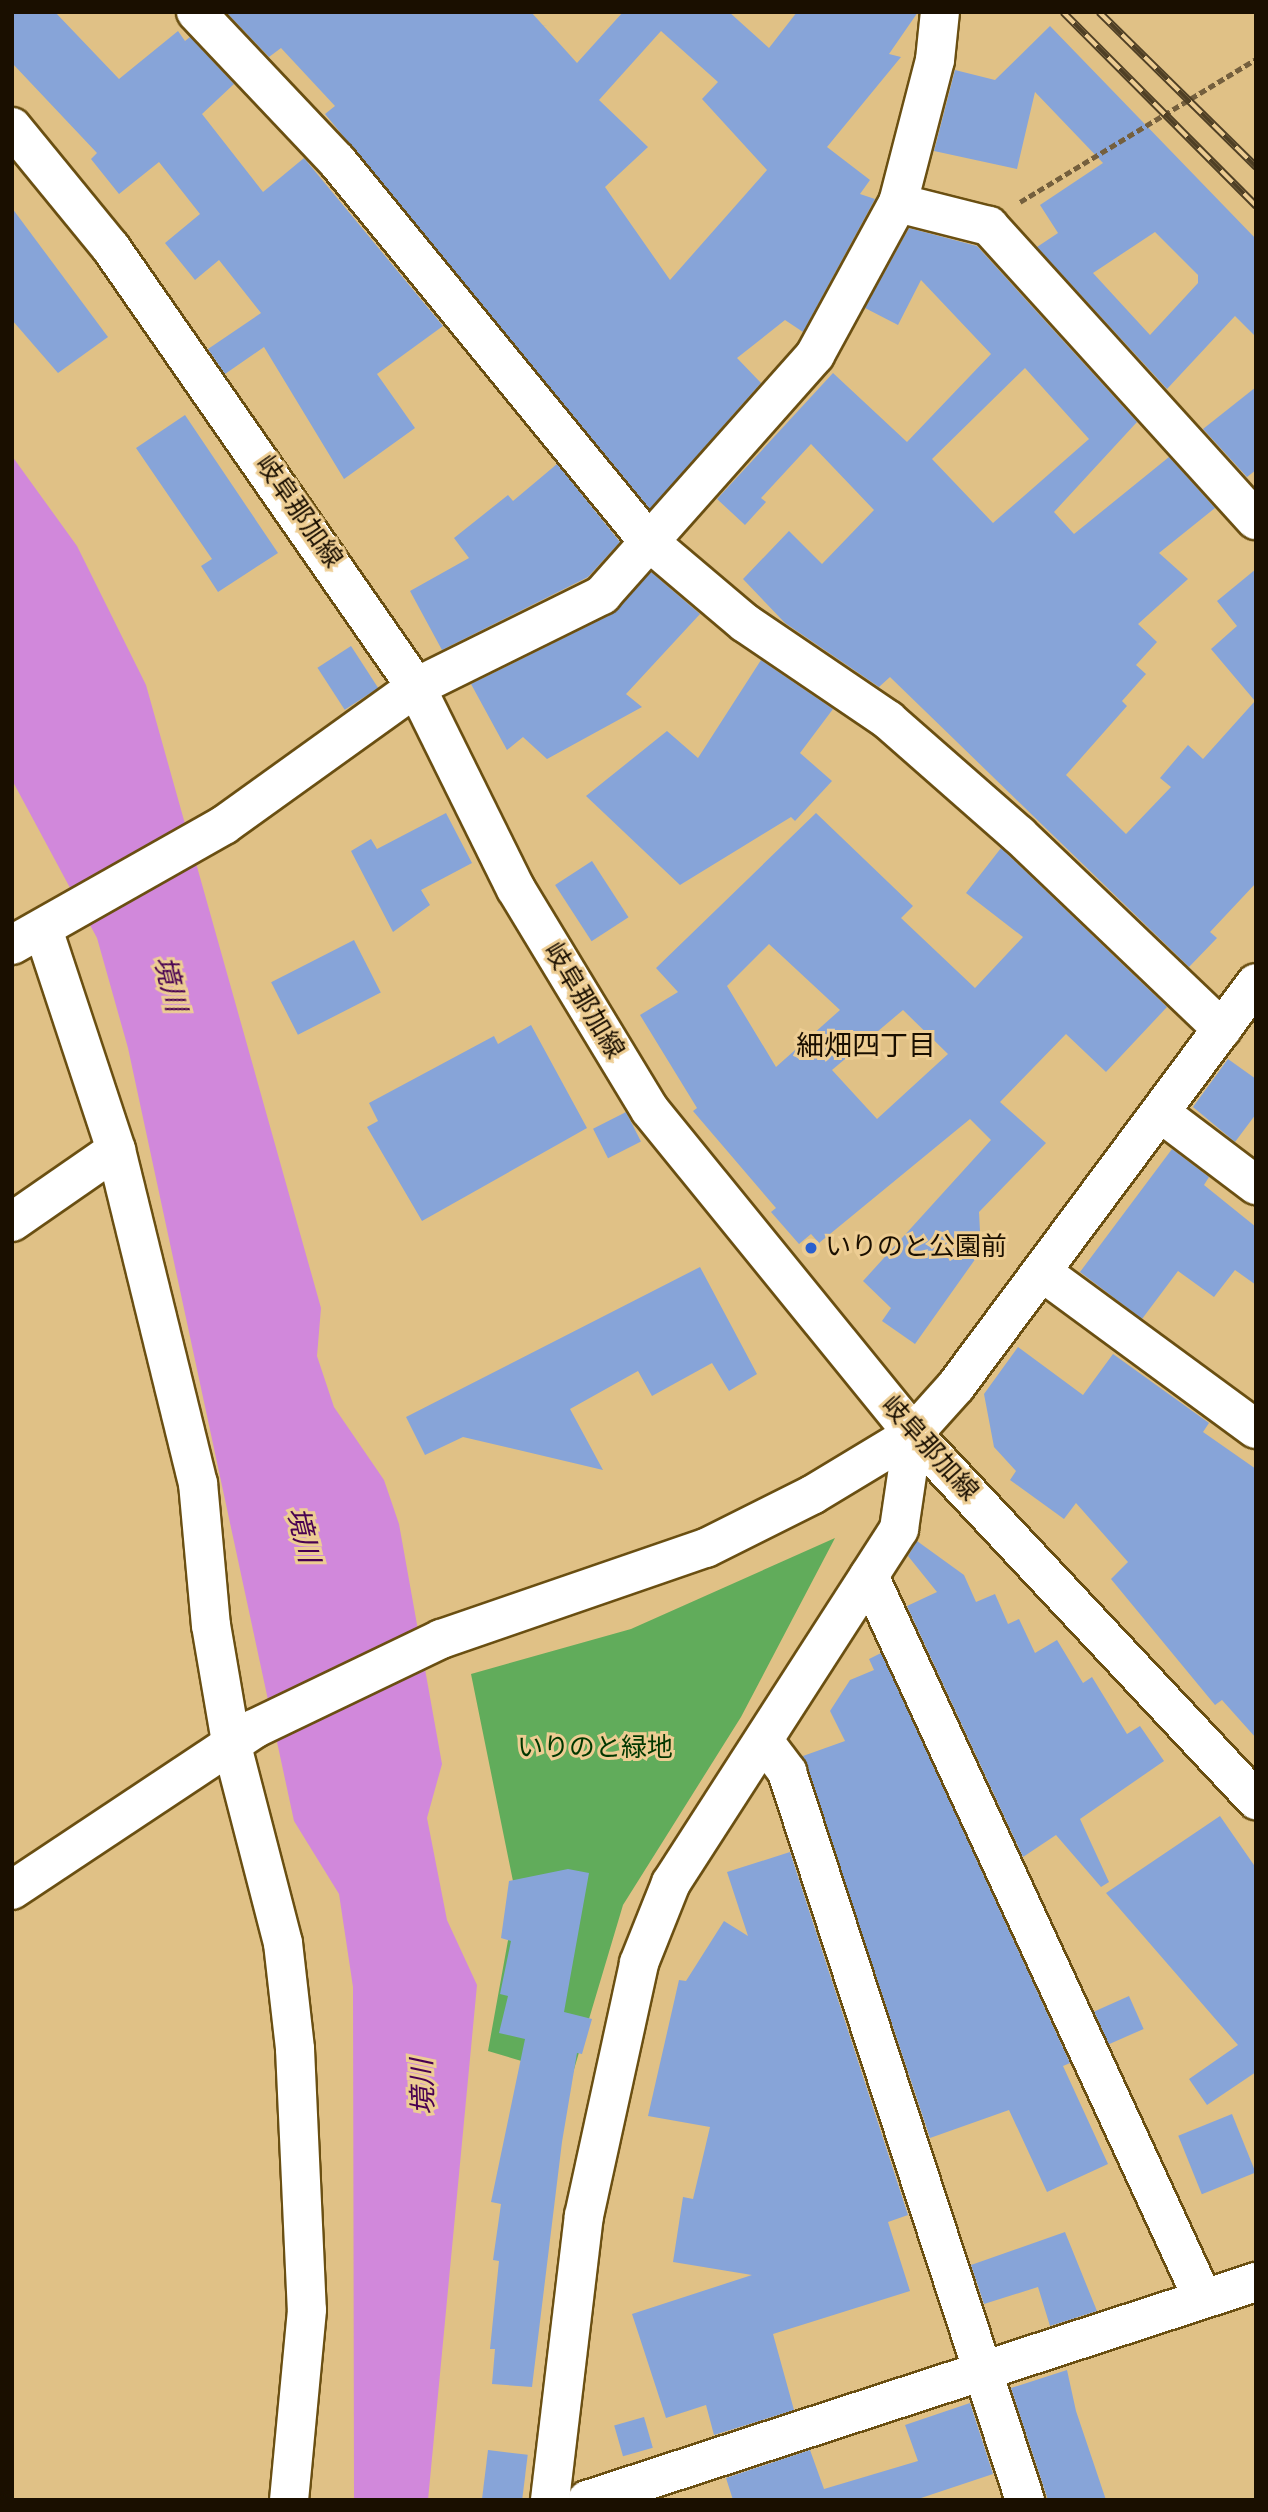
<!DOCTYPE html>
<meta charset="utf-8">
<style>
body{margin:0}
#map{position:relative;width:1268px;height:2512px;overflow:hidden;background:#e0c186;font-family:"Alegreya Sans","Noto Sans JP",sans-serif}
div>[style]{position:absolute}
.green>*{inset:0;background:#61ac5b}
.water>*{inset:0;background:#d188db}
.building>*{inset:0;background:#87a4d8;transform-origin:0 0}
.path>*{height:4.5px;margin-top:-2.25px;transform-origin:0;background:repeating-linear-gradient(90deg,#745f3d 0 7px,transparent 0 10.5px)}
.roads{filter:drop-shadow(2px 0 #6a4f12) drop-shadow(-2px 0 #6a4f12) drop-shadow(0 2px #6a4f12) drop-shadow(0 -2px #6a4f12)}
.street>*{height:38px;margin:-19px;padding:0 19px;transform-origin:19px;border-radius:19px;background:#fff}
.secondary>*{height:38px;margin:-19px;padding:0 19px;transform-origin:19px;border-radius:19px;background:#fff}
.rail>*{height:8px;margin-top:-4px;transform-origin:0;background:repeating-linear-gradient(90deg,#edcd93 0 16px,#504025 0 32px);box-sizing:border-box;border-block:2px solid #504025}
.dots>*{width:19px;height:19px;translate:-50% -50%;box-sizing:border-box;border:4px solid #edcd93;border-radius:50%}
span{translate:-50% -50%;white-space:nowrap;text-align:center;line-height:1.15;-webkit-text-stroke:6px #edcd93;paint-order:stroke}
.street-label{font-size:26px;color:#1a0f00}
.poi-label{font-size:26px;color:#1a0f00}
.left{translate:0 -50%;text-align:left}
.park-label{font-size:26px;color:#003700}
.water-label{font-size:28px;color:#480151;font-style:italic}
.neighbourhood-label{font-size:28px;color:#1a0f00}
.frame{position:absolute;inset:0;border:14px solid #1a0f00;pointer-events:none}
</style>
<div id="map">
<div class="green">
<i style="clip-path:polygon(835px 1538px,741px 1717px,623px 1905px,572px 2076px,488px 2051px,516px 1896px,471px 1674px,631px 1629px)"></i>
</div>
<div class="water">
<i style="clip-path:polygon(12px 456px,77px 546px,146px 685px,321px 1308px,317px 1356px,334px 1407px,384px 1480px,399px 1524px,442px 1764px,427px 1818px,447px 1920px,477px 1985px,428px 2500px,354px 2500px,353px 1987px,339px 1894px,294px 1821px,128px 1048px,97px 938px,12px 780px)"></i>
</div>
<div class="building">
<i style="clip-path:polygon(12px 12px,55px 12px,119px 79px,178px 31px,185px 41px,190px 37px,234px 84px,202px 114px,263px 192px,304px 158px,443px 326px,377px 374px,415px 428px,344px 479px,264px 347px,225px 374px,208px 349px,261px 313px,219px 260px,195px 280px,165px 243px,200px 214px,159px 162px,119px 194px,91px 159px,97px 153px,12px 63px)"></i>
<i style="clip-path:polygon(evenodd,226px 12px,531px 12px,577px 63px,623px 12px,729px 12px,769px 48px,797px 12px,918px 12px,889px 54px,901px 57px,827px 147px,870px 180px,860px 194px,875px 199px,803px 332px,785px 320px,737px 358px,761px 383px,650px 509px,325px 114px,335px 106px,281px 48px,269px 57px,226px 12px,661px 31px,718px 82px,702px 99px,767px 170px,670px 280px,605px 187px,648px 147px,599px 100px,661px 31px)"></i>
<i style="clip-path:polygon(evenodd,1050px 26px,1256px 239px,1256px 337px,1235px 316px,1167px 389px,1037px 247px,1058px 233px,1040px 205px,1103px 163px,1035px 92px,1017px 169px,934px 151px,955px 70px,995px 80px,1050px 26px,1155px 232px,1198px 275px,1198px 283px,1150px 335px,1093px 273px,1155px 232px)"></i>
<i style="clip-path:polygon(12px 208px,108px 337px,58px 373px,12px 320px)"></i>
<i style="clip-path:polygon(evenodd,909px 228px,977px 246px,1137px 422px,1054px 512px,1074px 534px,1169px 457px,1215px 508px,1159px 553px,1188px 579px,1138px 624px,1157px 642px,1136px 665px,1146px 674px,1122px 701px,1127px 706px,1066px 775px,1126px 834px,1171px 787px,1160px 778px,1188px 745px,1203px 759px,1255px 701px,1211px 649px,1237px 626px,1217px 601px,1256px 569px,1256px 883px,1210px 932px,1217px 938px,1189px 967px,890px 677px,879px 687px,785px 623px,743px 579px,789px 531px,822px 564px,874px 510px,811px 444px,761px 498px,766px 502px,745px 525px,717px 499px,833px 373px,907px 442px,991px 354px,921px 280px,898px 325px,865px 308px,909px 228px,1025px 368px,1089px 439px,993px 523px,932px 459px,1025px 368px)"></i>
<i style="clip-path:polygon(1256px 387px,1256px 470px,1247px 477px,1203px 429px)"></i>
<i style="clip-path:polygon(185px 415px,278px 553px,218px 592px,201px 566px,212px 559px,136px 448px)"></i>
<i style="clip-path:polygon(557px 464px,620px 542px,588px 577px,442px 650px,410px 591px,469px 558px,454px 538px,508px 495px,513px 501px)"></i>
<i style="clip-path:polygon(651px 572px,700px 614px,626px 694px,642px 707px,547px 759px,523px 737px,507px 750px,471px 684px,612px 614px)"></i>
<i style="left:351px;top:646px;width:50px;height:40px;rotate:57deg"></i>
<i style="clip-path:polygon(761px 660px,833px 709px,800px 753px,832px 781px,795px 821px,791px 817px,680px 885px,586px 796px,667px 731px,698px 758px)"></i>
<i style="clip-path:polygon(446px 813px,472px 863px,421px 890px,430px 905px,393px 932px,351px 851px,371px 839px,377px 849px)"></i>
<i style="clip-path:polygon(evenodd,816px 813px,913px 906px,901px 918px,975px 988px,1023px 937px,966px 893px,1001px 848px,1167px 1007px,1106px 1072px,1066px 1034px,1000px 1102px,1046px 1143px,979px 1212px,981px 1251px,915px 1344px,882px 1321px,891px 1308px,863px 1281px,991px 1140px,970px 1119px,819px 1243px,811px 1234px,799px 1244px,771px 1212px,776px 1208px,693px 1111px,697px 1108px,640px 1015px,678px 992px,656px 968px,816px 813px,769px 944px,840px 1010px,776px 1067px,727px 986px,769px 944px,816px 813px,903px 1010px,948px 1054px,877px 1119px,832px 1070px,903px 1010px)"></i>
<i style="left:592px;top:861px;width:67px;height:44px;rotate:57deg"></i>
<i style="left:354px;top:940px;width:59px;height:93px;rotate:63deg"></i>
<i style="clip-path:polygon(531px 1025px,587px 1128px,422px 1221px,367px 1127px,378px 1121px,369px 1103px,494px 1036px,498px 1044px)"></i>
<i style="clip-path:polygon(1228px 1059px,1256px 1079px,1256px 1114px,1235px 1142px,1193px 1107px)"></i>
<i style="left:626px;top:1112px;width:33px;height:37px;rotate:63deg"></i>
<i style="clip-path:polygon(1172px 1149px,1209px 1177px,1204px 1185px,1256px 1227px,1256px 1285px,1235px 1270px,1214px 1297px,1178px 1271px,1142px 1319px,1080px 1272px)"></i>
<i style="clip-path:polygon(700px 1267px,757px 1374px,729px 1391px,712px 1363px,652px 1396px,638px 1371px,570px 1409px,603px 1470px,463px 1437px,425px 1455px,406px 1417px)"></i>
<i style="clip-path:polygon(1018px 1347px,1083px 1395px,1113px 1354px,1209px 1423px,1203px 1432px,1256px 1469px,1256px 1738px,1222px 1700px,1215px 1705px,1111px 1579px,1128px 1562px,1076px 1503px,1064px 1519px,1010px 1480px,1016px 1471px,994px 1447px,984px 1394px)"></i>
<i style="clip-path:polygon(917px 1541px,964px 1575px,976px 1602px,995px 1594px,1008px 1624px,1019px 1619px,1035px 1653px,1057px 1640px,1083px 1683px,1092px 1677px,1127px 1734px,1140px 1726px,1164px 1761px,1080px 1819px,1109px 1882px,1101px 1887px,1056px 1835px,1023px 1857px,907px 1606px,937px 1592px,908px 1556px)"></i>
<i style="clip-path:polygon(881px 1653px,1070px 2063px,1063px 2066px,1108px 2164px,1047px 2192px,1009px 2110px,930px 2138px,803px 1756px,845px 1741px,830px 1711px,850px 1680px,874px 1670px,869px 1659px)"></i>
<i style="clip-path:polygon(1220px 1816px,1256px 1868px,1256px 2072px,1207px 2105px,1189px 2079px,1238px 2045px,1106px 1893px)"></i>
<i style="clip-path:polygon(790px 1852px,908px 2215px,888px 2222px,910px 2291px,773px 2334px,794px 2410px,714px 2435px,706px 2405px,666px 2418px,632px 2314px,752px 2275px,673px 2262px,683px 2197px,693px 2199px,710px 2127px,648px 2116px,679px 1980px,686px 1981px,724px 1921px,748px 1936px,727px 1872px)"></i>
<i style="clip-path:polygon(568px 1869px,589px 1873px,564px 2012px,592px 2019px,582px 2054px,577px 2053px,562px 2142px,532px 2387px,492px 2384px,495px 2349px,490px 2349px,499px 2261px,493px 2260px,501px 2204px,491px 2202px,525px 2039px,499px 2033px,508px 1996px,500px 1994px,511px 1941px,501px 1938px,509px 1881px)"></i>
<i style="left:1129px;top:1996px;width:36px;height:38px;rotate:66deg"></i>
<i style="left:1232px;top:2114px;width:63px;height:58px;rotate:68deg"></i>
<i style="clip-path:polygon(1065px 2232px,1097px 2311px,1050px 2326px,1038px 2287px,984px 2304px,971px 2265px)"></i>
<i style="clip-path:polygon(1067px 2370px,1076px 2411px,1106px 2500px,1048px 2500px,1011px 2388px)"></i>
<i style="clip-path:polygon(970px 2403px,993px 2474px,915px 2500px,733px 2500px,726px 2478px,810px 2450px,824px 2489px,918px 2461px,905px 2425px)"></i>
<i style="left:644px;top:2417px;width:32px;height:31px;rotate:74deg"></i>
<i style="left:488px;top:2450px;width:40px;height:50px;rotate:7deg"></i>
</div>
<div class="path">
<i style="left:1020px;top:202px;width:276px;rotate:-31.2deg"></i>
</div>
<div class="roads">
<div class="street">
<i style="left:196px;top:12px;width:205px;rotate:46.6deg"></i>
<i style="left:337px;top:161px;width:490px;rotate:50.7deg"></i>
<i style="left:647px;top:540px;width:128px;rotate:40.3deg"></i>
<i style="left:745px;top:623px;width:173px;rotate:34.1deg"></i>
<i style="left:888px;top:720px;width:174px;rotate:41.3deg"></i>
<i style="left:1019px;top:835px;width:281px;rotate:43.7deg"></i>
<i style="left:898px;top:203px;width:94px;rotate:14.2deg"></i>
<i style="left:989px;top:226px;width:397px;rotate:47.8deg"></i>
<i style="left:43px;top:929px;width:233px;rotate:71.7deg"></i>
<i style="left:116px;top:1150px;width:343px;rotate:76.2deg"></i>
<i style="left:198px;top:1483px;width:143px;rotate:84.8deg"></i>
<i style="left:211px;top:1625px;width:119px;rotate:80.3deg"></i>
<i style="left:231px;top:1742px;width:208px;rotate:75.5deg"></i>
<i style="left:283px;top:1943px;width:107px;rotate:83.5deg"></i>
<i style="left:295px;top:2049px;width:261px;rotate:87.4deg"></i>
<i style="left:307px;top:2310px;width:191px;rotate:95.4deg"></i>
<i style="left:12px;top:945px;width:244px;rotate:-29.5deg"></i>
<i style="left:224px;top:825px;width:236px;rotate:-35.7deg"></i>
<i style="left:416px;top:687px;width:208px;rotate:-26.3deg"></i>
<i style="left:602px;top:595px;width:321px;rotate:-48.4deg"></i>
<i style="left:815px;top:355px;width:173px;rotate:-61.4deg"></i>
<i style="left:898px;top:203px;width:148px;rotate:-75.5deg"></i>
<i style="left:935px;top:60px;width:48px;rotate:-84.1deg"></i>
<i style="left:1162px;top:1114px;width:118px;rotate:37.1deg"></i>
<i style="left:12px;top:1222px;width:126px;rotate:-34.7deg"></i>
<i style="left:1042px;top:1272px;width:265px;rotate:36.3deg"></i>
<i style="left:869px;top:1576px;width:796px;rotate:65.2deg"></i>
<i style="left:764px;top:1741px;width:39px;rotate:53deg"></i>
<i style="left:787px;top:1772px;width:766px;rotate:71.9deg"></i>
<i style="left:587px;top:2500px;width:704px;rotate:-18.05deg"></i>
</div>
<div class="secondary">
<i style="left:12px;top:127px;width:156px;rotate:50.7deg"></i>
<i style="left:111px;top:248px;width:535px;rotate:55.21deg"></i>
<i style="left:416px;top:687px;width:225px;rotate:63.7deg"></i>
<i style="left:516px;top:889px;width:258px;rotate:58.8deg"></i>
<i style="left:650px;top:1110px;width:417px;rotate:50.9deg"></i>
<i style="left:913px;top:1434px;width:502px;rotate:46.86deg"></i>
<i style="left:12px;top:1890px;width:291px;rotate:-33.6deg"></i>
<i style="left:254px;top:1729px;width:208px;rotate:-25.7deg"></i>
<i style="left:441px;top:1639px;width:280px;rotate:-19deg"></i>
<i style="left:706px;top:1548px;width:119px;rotate:-26.6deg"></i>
<i style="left:812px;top:1495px;width:118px;rotate:-31.1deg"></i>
<i style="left:913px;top:1434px;width:64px;rotate:-48.1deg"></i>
<i style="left:956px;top:1386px;width:502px;rotate:-53.34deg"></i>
<i style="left:550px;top:2500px;width:286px;rotate:-83.2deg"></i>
<i style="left:584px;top:2216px;width:259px;rotate:-77.7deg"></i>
<i style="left:639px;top:1963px;width:86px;rotate:-68.2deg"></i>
<i style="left:671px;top:1883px;width:421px;rotate:-57.2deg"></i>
<i style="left:899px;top:1529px;width:96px;rotate:-81.6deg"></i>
</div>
</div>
<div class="rail">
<i style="left:1063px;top:12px;width:274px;rotate:45.1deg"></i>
<i style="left:1099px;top:12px;width:221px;rotate:44.6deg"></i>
</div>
<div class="dots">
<i style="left:811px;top:1248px;background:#2b60ce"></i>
</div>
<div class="street-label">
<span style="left:298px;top:512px;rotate:55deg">岐阜那加線</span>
<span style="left:583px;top:1001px;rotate:59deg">岐阜那加線</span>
<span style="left:929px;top:1449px;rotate:48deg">岐阜那加線</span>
</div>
<div class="poi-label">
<span class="left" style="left:825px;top:1248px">いりのと公園前</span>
</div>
<div class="park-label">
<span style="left:595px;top:1749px">いりのと緑地</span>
</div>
<div class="water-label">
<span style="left:169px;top:984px;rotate:76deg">境川</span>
<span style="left:302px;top:1535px;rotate:76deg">境川</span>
<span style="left:424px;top:2087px;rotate:-92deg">境川</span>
</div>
<div class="neighbourhood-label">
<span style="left:866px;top:1047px">細畑四丁目</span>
</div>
<div class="frame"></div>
</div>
